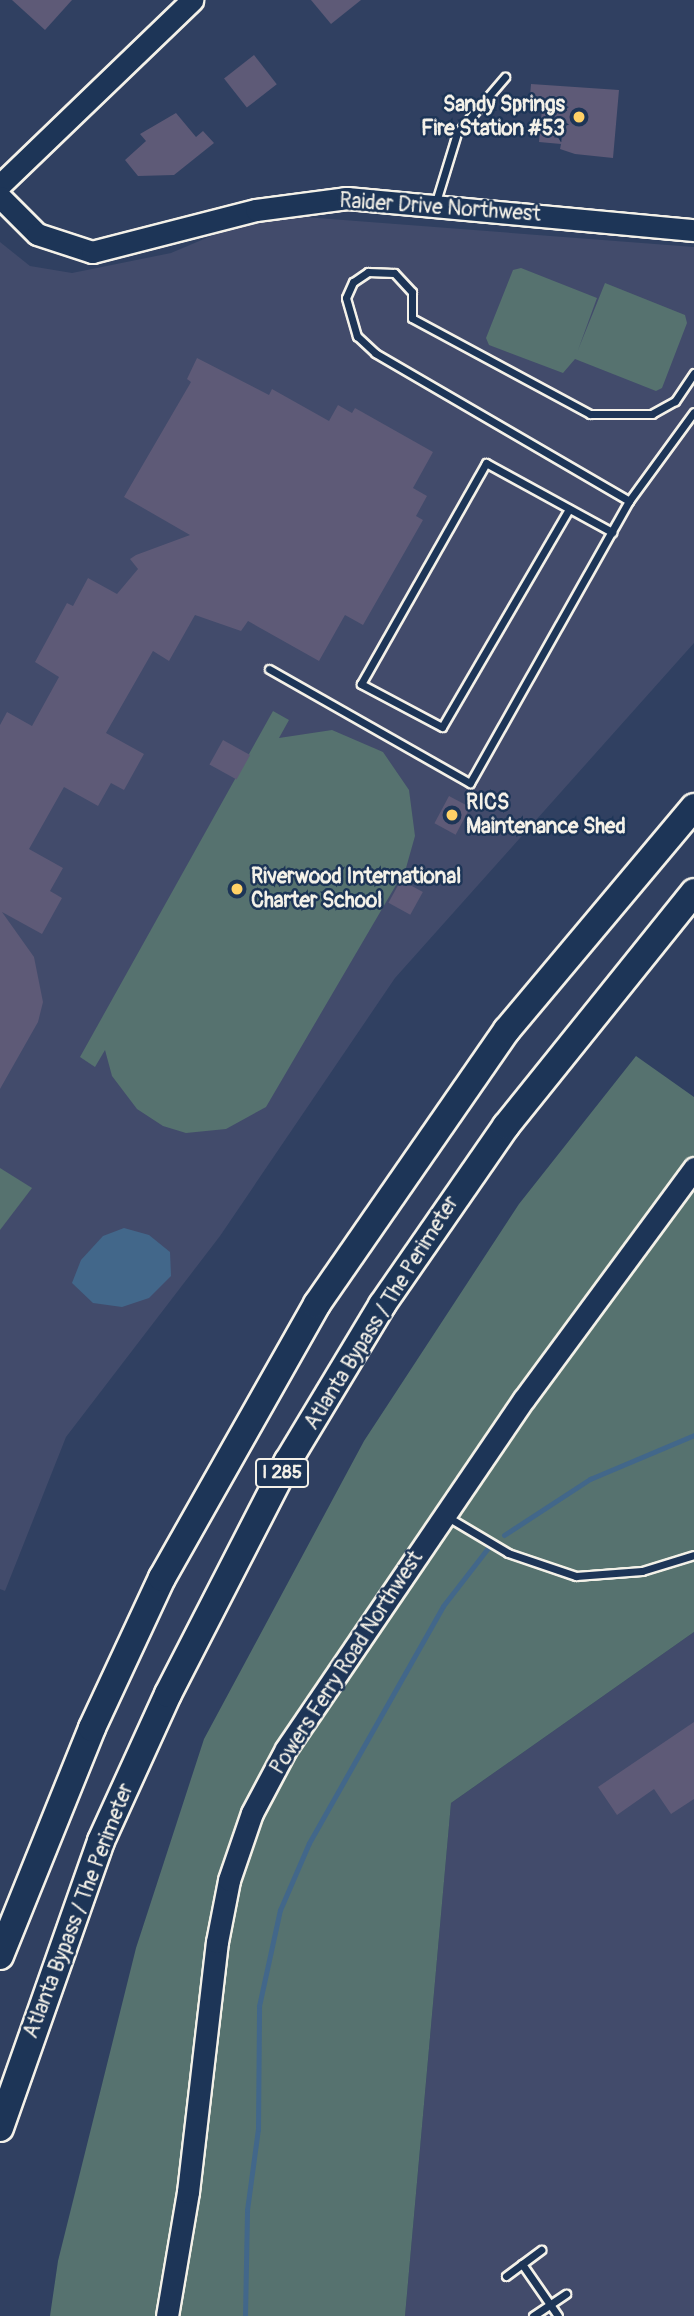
<!DOCTYPE html>
<style>
body{margin:0}
#map{position:relative;width:694px;height:2316px;overflow:hidden;background:#304061;font-family:Pangolin,sans-serif}
div>[style]{position:absolute}
.built>*{inset:0;background:#424b6b}
.green>*{inset:0;background:#56726f}
.water>*{inset:0;background:#42678a}
.stream>*{height:5px;margin:-2.5px;padding:0 2.5px;transform-origin:2.5px;border-radius:2.5px;background:#42678a}
.building>*{inset:0;background:#5e5a77;transform-origin:0 0}
.roads{filter:drop-shadow(2px 0 #f4f1e8) drop-shadow(-2px 0 #f4f1e8) drop-shadow(0 2px #f4f1e8) drop-shadow(0 -2px #f4f1e8)}
.lane>*{height:7px;margin:-3.5px;padding:0 3.5px;transform-origin:3.5px;border-radius:3.5px;background:#1d3557}
.secondary>*{height:21px;margin:-10.5px;padding:0 10.5px;transform-origin:10.5px;border-radius:10.5px;background:#1d3557}
.highway>*{height:26px;margin:-13px;padding:0 13px;transform-origin:13px;border-radius:13px;background:#1d3557}
.dots>*{width:19px;height:19px;translate:-50% -50%;box-sizing:border-box;border:4px solid #1d3557;border-radius:50%}
span{translate:-50% -50%;white-space:nowrap;text-align:center;line-height:1.15;-webkit-text-stroke:5px #1d3557;paint-order:stroke}
.shield-label span{padding:2px 5px;background:#1d3557;border:2px solid;border-radius:5px;-webkit-text-stroke-width:0}
.shield-label{font-size:19px;color:#f4f1e8;font-weight:700}
.poi-label{font-size:21px;color:#f4f1e8;font-weight:700}
.right{translate:-100% -50%;text-align:right}
.left{translate:0 -50%;text-align:left}
.street-label{font-size:21px;color:#f4f1e8}
</style>
<div id="map">
<div class="built">
<i style="clip-path:polygon(278px 215px,694px 247px,694px 643px,395px 978px,220px 1236px,66px 1437px,5px 1591px,0 1589px,0 242px,30px 266px,72px 273px,171px 253px,244px 222px)"></i>
<i style="clip-path:polygon(694px 1632px,694px 2316px,405px 2316px,451px 1803px)"></i>
</div>
<div class="green">
<i style="clip-path:polygon(521px 268px,597px 298px,578px 350px,605px 283px,685px 315px,687px 323px,662px 388px,656px 391px,575px 359px,563px 373px,489px 345px,486px 338px,513px 270px)"></i>
<i style="clip-path:polygon(273px 711px,289px 720px,279px 738px,332px 730px,383px 752px,409px 790px,415px 836px,406px 868px,266px 1107px,226px 1129px,186px 1133px,163px 1126px,137px 1109px,112px 1076px,105px 1050px,95px 1067px,80px 1057px)"></i>
<i style="clip-path:polygon(636px 1056px,694px 1097px,694px 1632px,451px 1803px,405px 2316px,50px 2316px,58px 2261px,136px 1948px,204px 1739px,364px 1441px,519px 1204px)"></i>
<i style="clip-path:polygon(0 1168px,32px 1188px,0 1230px)"></i>
</div>
<div class="water">
<i style="clip-path:polygon(124px 1228px,149px 1235px,170px 1252px,171px 1276px,149px 1298px,122px 1307px,93px 1303px,72px 1283px,81px 1260px,103px 1236px)"></i>
</div>
<div class="stream">
<i style="left:504px;top:1535px;width:103px;rotate:-33.1deg"></i>
<i style="left:590px;top:1479px;width:113px;rotate:-22.9deg"></i>
<i style="left:245px;top:2316px;width:106px;rotate:-88.9deg"></i>
<i style="left:247px;top:2210px;width:82px;rotate:-82.3deg"></i>
<i style="left:258px;top:2129px;width:123px;rotate:-89.5deg"></i>
<i style="left:259px;top:2006px;width:98px;rotate:-77.7deg"></i>
<i style="left:280px;top:1910px;width:73px;rotate:-66.6deg"></i>
<i style="left:309px;top:1843px;width:272px;rotate:-60.5deg"></i>
<i style="left:443px;top:1606px;width:73px;rotate:-52.2deg"></i>
</div>
<div class="building">
<i style="clip-path:polygon(12px 0,72px 0,45px 30px)"></i>
<i style="clip-path:polygon(311px 0,361px 0,331px 24px)"></i>
<i style="left:254px;top:55px;width:37px;height:38px;rotate:52deg"></i>
<i style="clip-path:polygon(531px 84px,619px 90px,613px 158px,575px 154px,560px 149px,561px 144px,539px 142px,542px 109px,529px 108px)"></i>
<i style="clip-path:polygon(176px 113px,196px 137px,203px 131px,214px 143px,174px 175px,138px 176px,125px 160px,146px 141px,140px 134px)"></i>
<i style="clip-path:polygon(197px 358px,269px 395px,272px 389px,329px 421px,338px 405px,352px 413px,355px 408px,433px 452px,413px 488px,427px 496px,416px 516px,423px 520px,363px 625px,345px 615px,319px 661px,248px 621px,241px 631px,195px 615px,169px 661px,153px 651px,106px 733px,144px 754px,124px 790px,111px 783px,98px 806px,64px 787px,29px 849px,63px 868px,50px 891px,62px 898px,42px 934px,2px 912px,34px 957px,43px 1002px,38px 1022px,0 1089px,0 725px,7px 712px,32px 726px,59px 677px,35px 662px,67px 603px,73px 606px,88px 578px,117px 594px,138px 569px,130px 559px,136px 555px,190px 535px,124px 497px,191px 382px,187px 379px)"></i>
<i style="left:223px;top:740px;width:31px;height:28px;rotate:29deg"></i>
<i style="left:449px;top:796px;width:24px;height:31px;rotate:28deg"></i>
<i style="left:401px;top:880px;width:25px;height:26px;rotate:29deg"></i>
<i style="clip-path:polygon(694px 1722px,694px 1799px,671px 1814px,654px 1789px,617px 1815px,598px 1787px)"></i>
</div>
<div class="roads">
<div class="lane">
<i style="left:435px;top:205px;width:75px;rotate:-73deg"></i>
<i style="left:457px;top:133px;width:74px;rotate:-49.4deg"></i>
<i style="left:694px;top:373px;width:34px;rotate:124deg"></i>
<i style="left:675px;top:401px;width:26px;rotate:151deg"></i>
<i style="left:652px;top:414px;width:62px;rotate:180deg"></i>
<i style="left:590px;top:414px;width:202px;rotate:-151.7deg"></i>
<i style="left:412px;top:318px;width:26px;rotate:-90deg"></i>
<i style="left:412px;top:292px;width:26px;rotate:-133deg"></i>
<i style="left:394px;top:273px;width:26px;rotate:-178deg"></i>
<i style="left:368px;top:272px;width:18px;rotate:146deg"></i>
<i style="left:353px;top:282px;width:17px;rotate:114deg"></i>
<i style="left:346px;top:298px;width:40px;rotate:74deg"></i>
<i style="left:357px;top:336px;width:25px;rotate:43deg"></i>
<i style="left:375px;top:353px;width:294px;rotate:30.2deg"></i>
<i style="left:629px;top:501px;width:110px;rotate:-53.9deg"></i>
<i style="left:569px;top:509px;width:252px;rotate:120.2deg"></i>
<i style="left:442px;top:727px;width:92px;rotate:-152deg"></i>
<i style="left:361px;top:684px;width:254px;rotate:-60.5deg"></i>
<i style="left:486px;top:463px;width:144px;rotate:28.7deg"></i>
<i style="left:269px;top:669px;width:231px;rotate:29.6deg"></i>
<i style="left:470px;top:783px;width:324px;rotate:-60.6deg"></i>
<i style="left:446px;top:1516px;width:72px;rotate:30.8deg"></i>
<i style="left:508px;top:1553px;width:72px;rotate:18.7deg"></i>
<i style="left:576px;top:1576px;width:66px;rotate:-4.3deg"></i>
<i style="left:642px;top:1571px;width:54px;rotate:-17.1deg"></i>
<i style="left:522px;top:2264px;width:63px;rotate:55.3deg"></i>
<i style="left:506px;top:2276px;width:44px;rotate:-36.6deg"></i>
<i style="left:533px;top:2316px;width:40px;rotate:-34deg"></i>
</div>
<div class="secondary">
<i style="left:0;top:185px;width:267px;rotate:-43.9deg"></i>
<i style="left:0;top:197px;width:52px;rotate:45deg"></i>
<i style="left:37px;top:234px;width:58px;rotate:18.1deg"></i>
<i style="left:92px;top:252px;width:169px;rotate:-14.4deg"></i>
<i style="left:256px;top:210px;width:92px;rotate:-7.5deg"></i>
<i style="left:347px;top:198px;width:348px;rotate:5.3deg"></i>
<i style="left:167px;top:2316px;width:126px;rotate:-80.4deg"></i>
<i style="left:188px;top:2192px;width:252px;rotate:-83.4deg"></i>
<i style="left:217px;top:1942px;width:63px;rotate:-79deg"></i>
<i style="left:229px;top:1880px;width:71px;rotate:-71.1deg"></i>
<i style="left:252px;top:1813px;width:72px;rotate:-62deg"></i>
<i style="left:286px;top:1749px;width:423px;rotate:-55.8deg"></i>
<i style="left:524px;top:1399px;width:287px;rotate:-53.6deg"></i>
</div>
<div class="highway">
<i style="left:0;top:1956px;width:246px;rotate:-68deg"></i>
<i style="left:92px;top:1728px;width:166px;rotate:-65deg"></i>
<i style="left:162px;top:1578px;width:315px;rotate:-60.5deg"></i>
<i style="left:317px;top:1304px;width:333px;rotate:-55.3deg"></i>
<i style="left:507px;top:1030px;width:291px;rotate:-50deg"></i>
<i style="left:0;top:2128px;width:304px;rotate:-70.6deg"></i>
<i style="left:101px;top:1841px;width:162px;rotate:-65.5deg"></i>
<i style="left:168px;top:1694px;width:262px;rotate:-62.8deg"></i>
<i style="left:288px;top:1461px;width:182px;rotate:-58.9deg"></i>
<i style="left:382px;top:1305px;width:218px;rotate:-55.3deg"></i>
<i style="left:506px;top:1126px;width:300px;rotate:-51.2deg"></i>
</div>
</div>
<div class="dots">
<i style="left:579px;top:117px;background:#ffd166"></i>
<i style="left:452px;top:815px;background:#ffd166"></i>
<i style="left:237px;top:889px;background:#ffd166"></i>
</div>
<div class="shield-label">
<span style="left:282px;top:1473px">I 285</span>
</div>
<div class="poi-label">
<span class="right" style="left:565px;top:117px">Sandy Springs<br>Fire Station #53</span>
<span class="left" style="left:466px;top:815px">RICS<br>Maintenance Shed</span>
<span class="left" style="left:251px;top:889px">Riverwood International<br>Charter School</span>
</div>
<div class="street-label">
<span style="left:440px;top:208px;rotate:4deg">Raider Drive Northwest</span>
<span style="left:382px;top:1313px;rotate:-58deg">Atlanta Bypass / The Perimeter</span>
<span style="left:347px;top:1663px;rotate:-57deg">Powers Ferry Road Northwest</span>
<span style="left:79px;top:1911px;rotate:-69deg">Atlanta Bypass / The Perimeter</span>
</div>
</div>
